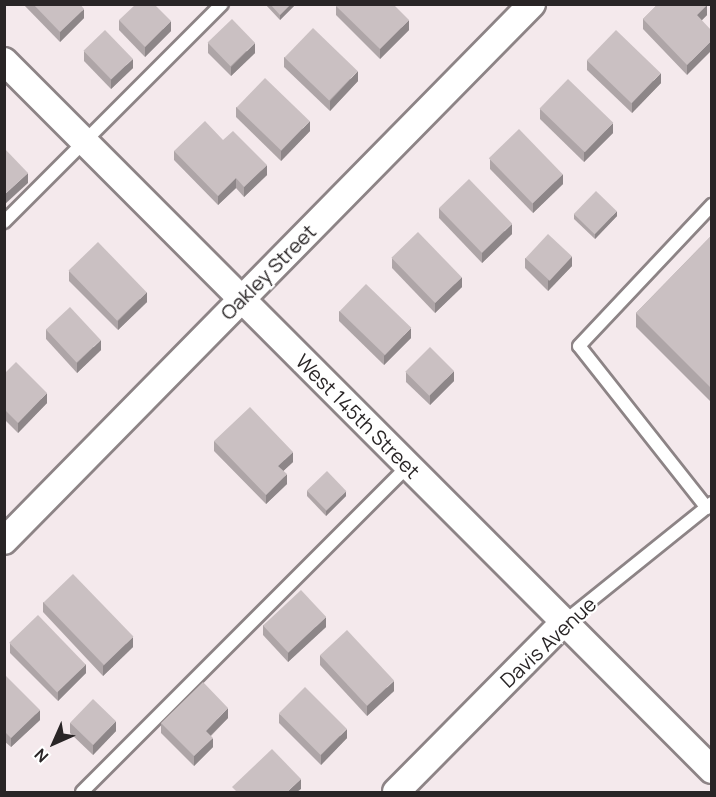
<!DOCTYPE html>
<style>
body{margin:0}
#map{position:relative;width:716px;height:797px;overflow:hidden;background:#f4e9ec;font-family:Manrope,sans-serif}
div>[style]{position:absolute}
.roads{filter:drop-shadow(2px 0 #8d8486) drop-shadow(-2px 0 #8d8486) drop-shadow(0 2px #8d8486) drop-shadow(0 -2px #8d8486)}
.service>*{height:12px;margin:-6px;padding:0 6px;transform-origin:6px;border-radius:6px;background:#fff}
.minor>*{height:26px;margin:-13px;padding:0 13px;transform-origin:13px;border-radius:13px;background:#fff}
.wall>*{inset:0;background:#aea5a7}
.shaded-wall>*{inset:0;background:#8d8688}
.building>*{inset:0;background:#cac0c2;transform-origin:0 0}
span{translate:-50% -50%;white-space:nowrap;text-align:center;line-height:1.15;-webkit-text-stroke:4.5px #fff;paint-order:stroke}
.street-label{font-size:20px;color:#292526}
.frame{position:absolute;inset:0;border:6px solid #292526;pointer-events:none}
.north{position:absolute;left:24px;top:713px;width:60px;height:60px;-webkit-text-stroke:4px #fff;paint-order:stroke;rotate:225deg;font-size:16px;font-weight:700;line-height:24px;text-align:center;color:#292526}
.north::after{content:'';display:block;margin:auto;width:21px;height:27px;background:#292526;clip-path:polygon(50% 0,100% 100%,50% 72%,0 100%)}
</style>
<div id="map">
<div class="roads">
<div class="service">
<i style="left:4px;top:222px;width:308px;rotate:-45deg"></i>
<i style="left:707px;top:508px;width:206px;rotate:-128.3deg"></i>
<i style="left:579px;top:346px;width:194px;rotate:-46.7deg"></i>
<i style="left:564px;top:622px;width:190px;rotate:-38.8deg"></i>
<i style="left:82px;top:792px;width:461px;rotate:-45deg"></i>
</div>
<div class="minor">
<i style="left:4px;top:61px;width:1002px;rotate:45.04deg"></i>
<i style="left:4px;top:541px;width:753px;rotate:-45.48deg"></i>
<i style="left:396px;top:792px;width:239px;rotate:-45.3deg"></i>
</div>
</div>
<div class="wall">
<i style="clip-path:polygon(23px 4px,80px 4px,84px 18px,60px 42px)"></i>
<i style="clip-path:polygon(265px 4px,296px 4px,280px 20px)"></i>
<i style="clip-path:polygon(655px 4px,707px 4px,707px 15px,702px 20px,687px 75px,643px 29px,643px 19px,656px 6px)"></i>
<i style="clip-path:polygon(336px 6px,409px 30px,380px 59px,336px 15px)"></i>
<i style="clip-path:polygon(119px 20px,171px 31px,145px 57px,119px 30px)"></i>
<i style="clip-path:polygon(208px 43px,255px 53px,231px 76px,208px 53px)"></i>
<i style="clip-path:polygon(84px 51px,133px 68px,111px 89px,84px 61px)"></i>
<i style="clip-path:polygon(284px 57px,358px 81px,330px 111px,284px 67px)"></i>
<i style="clip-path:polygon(587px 60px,661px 83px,632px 113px,587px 70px)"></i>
<i style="clip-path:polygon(236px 107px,310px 131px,281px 161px,236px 117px)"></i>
<i style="clip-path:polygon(540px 109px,613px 133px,584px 162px,540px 119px)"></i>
<i style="clip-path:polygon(223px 140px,267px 175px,244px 197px,236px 188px,218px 205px,174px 160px,174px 151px)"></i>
<i style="clip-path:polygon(490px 159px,563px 184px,533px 213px,490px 169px)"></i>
<i style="clip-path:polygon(439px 208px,512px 234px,482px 263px,439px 218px)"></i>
<i style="clip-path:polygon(574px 214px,617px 216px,595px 239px,574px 219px)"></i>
<i style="clip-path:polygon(711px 236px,711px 402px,636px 327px,636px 313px)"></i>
<i style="clip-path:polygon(392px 258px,462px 287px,435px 313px,392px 268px)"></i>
<i style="clip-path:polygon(525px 258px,572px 266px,548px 291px,525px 268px)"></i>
<i style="clip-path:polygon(69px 271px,147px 302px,118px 330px,69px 281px)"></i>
<i style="clip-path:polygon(339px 311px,411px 338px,384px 365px,339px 321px)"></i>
<i style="clip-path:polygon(46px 329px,101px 350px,77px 373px,46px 339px)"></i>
<i style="clip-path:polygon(406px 372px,454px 381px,430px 405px,406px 382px)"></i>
<i style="clip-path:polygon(4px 374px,47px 403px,18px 433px,4px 419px)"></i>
<i style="clip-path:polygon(214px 441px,293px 462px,283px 471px,287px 484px,266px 504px,214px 451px)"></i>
<i style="clip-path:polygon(307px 491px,346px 496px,326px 516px,307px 496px)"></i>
<i style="clip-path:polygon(43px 602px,133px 647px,103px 676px,43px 612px)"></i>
<i style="clip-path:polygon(263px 625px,326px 627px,288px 662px,263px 635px)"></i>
<i style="clip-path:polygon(10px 643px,86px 673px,58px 701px,10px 653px)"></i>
<i style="clip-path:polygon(320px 655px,394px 691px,367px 716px,320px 665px)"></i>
<i style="clip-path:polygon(4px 674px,40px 720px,11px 747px,4px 741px)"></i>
<i style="clip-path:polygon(279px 714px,347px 738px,321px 765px,279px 723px)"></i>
<i style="clip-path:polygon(228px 718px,211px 736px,213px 747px,194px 766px,161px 733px,161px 723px)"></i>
<i style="clip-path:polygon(70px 723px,116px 731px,93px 755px,70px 733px)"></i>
</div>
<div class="shaded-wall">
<i style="clip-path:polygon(291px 4px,296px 4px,280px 20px,280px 15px)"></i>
<i style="clip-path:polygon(707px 5px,707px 15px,697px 25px,697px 15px)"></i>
<i style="clip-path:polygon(84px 9px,84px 18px,60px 42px,60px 32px)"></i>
<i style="clip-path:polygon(409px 20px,409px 30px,380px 59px,380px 49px)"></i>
<i style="clip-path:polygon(171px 21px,171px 31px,145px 57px,145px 47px)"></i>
<i style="clip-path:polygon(711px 41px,711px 51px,687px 75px,687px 65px)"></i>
<i style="clip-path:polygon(255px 43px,255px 53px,231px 76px,231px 67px)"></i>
<i style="clip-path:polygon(133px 59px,133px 68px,111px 89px,111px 79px)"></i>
<i style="clip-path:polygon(358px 71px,358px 81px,330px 111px,330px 101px)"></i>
<i style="clip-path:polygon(661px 73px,661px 83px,632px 113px,632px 103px)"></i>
<i style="clip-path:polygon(310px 121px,310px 131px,281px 161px,281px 151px)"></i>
<i style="clip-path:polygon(613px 123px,613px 133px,584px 162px,584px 152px)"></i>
<i style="clip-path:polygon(267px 165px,267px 175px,244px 197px,244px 187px)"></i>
<i style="clip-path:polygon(28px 173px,28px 183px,4px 205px,4px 195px)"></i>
<i style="clip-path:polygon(563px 174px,563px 184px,533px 213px,533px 203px)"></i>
<i style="clip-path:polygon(236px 178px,236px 188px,218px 205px,218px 196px)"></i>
<i style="clip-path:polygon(617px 211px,617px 216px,595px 239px,595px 234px)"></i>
<i style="clip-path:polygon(512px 224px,512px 234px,482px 263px,482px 253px)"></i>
<i style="clip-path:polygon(572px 256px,572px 266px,548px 291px,548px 281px)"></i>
<i style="clip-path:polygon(462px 277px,462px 287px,435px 313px,435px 303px)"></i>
<i style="clip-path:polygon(147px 292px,147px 302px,118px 330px,118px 321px)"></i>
<i style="clip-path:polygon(411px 328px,411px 338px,384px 365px,384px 356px)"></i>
<i style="clip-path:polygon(101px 340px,101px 350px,77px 373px,77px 363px)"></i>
<i style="clip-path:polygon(454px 371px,454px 381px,430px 405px,430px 395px)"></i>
<i style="clip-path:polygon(47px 393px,47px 403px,18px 433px,18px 423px)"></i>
<i style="clip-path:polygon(293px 452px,293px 462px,278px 476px,278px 466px)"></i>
<i style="clip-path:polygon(287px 474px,287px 484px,266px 504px,266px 495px)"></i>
<i style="clip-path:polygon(346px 491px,346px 496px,326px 516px,326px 511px)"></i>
<i style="clip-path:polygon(326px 617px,326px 627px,288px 662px,288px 653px)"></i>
<i style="clip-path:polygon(133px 637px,133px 647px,103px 676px,103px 666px)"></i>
<i style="clip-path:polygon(86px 664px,86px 673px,58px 701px,58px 691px)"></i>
<i style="clip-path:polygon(394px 681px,394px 691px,367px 716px,367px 706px)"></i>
<i style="clip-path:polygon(228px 708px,228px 718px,206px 740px,206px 731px)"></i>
<i style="clip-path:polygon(40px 710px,40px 720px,11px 747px,11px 738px)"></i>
<i style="clip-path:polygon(116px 721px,116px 731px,93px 755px,93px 745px)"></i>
<i style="clip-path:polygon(347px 729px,347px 738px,321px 765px,321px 755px)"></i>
<i style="clip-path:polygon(213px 738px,213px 747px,194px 766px,194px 756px)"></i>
<i style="clip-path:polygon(301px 779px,301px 789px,297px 792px,287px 792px)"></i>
</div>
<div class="building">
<i style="clip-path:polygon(33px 4px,80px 4px,84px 9px,60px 32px)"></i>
<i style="clip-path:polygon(136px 4px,154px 4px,171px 21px,145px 47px,119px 20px)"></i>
<i style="clip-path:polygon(270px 4px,291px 4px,280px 15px)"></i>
<i style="clip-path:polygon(337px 4px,393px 4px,409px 20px,380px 49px,336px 6px)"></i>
<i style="clip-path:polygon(658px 4px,707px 5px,697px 15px,711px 30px,711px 41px,687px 65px,643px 19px)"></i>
<i style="left:232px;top:19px;width:33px;height:34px;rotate:46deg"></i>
<i style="left:313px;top:28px;width:62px;height:41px;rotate:44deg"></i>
<i style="left:105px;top:30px;width:40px;height:30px;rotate:46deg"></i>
<i style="left:616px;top:30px;width:62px;height:42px;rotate:44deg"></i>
<i style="left:265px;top:78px;width:62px;height:41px;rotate:44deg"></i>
<i style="left:568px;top:79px;width:63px;height:41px;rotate:44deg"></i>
<i style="clip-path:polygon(205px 121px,223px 140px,233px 131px,267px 165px,244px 187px,236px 178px,218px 196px,174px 151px)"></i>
<i style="left:519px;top:129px;width:63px;height:42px;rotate:46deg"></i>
<i style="clip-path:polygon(4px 148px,28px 173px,4px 195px)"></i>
<i style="left:469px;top:179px;width:62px;height:42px;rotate:46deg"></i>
<i style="left:596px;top:191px;width:29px;height:32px;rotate:44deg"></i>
<i style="left:418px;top:232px;width:63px;height:37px;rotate:46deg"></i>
<i style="left:548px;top:234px;width:33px;height:33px;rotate:43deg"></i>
<i style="clip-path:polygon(711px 236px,711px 388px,636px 313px)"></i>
<i style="left:98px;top:242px;width:70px;height:41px;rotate:46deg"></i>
<i style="left:366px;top:284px;width:63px;height:38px;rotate:44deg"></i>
<i style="left:70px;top:307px;width:45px;height:33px;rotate:47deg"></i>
<i style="left:430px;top:347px;width:34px;height:35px;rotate:45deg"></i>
<i style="clip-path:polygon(16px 362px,47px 393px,18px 423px,4px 409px,4px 374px)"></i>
<i style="clip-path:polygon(250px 407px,293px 452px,278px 466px,287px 474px,266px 495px,214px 441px)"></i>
<i style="left:327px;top:471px;width:28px;height:28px;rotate:46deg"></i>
<i style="left:73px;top:574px;width:87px;height:41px;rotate:46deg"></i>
<i style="left:301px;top:590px;width:37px;height:52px;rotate:47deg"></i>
<i style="left:38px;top:615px;width:69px;height:40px;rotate:46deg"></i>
<i style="left:347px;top:630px;width:69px;height:37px;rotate:47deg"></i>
<i style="clip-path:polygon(4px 674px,40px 710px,11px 738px,4px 731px)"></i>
<i style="clip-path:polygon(203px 682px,228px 708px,206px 731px,213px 738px,194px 756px,161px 723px)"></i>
<i style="left:305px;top:687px;width:59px;height:37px;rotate:45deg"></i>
<i style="left:93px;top:699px;width:32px;height:33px;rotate:44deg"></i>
<i style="clip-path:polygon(272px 749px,301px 779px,287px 792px,237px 792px,232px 787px)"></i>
</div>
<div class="street-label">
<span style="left:268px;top:272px;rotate:-45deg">Oakley Street</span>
<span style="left:358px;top:416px;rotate:45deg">West 145th Street</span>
<span style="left:548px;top:642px;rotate:-43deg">Davis Avenue</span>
</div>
<div class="frame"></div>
<div class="north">N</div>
</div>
